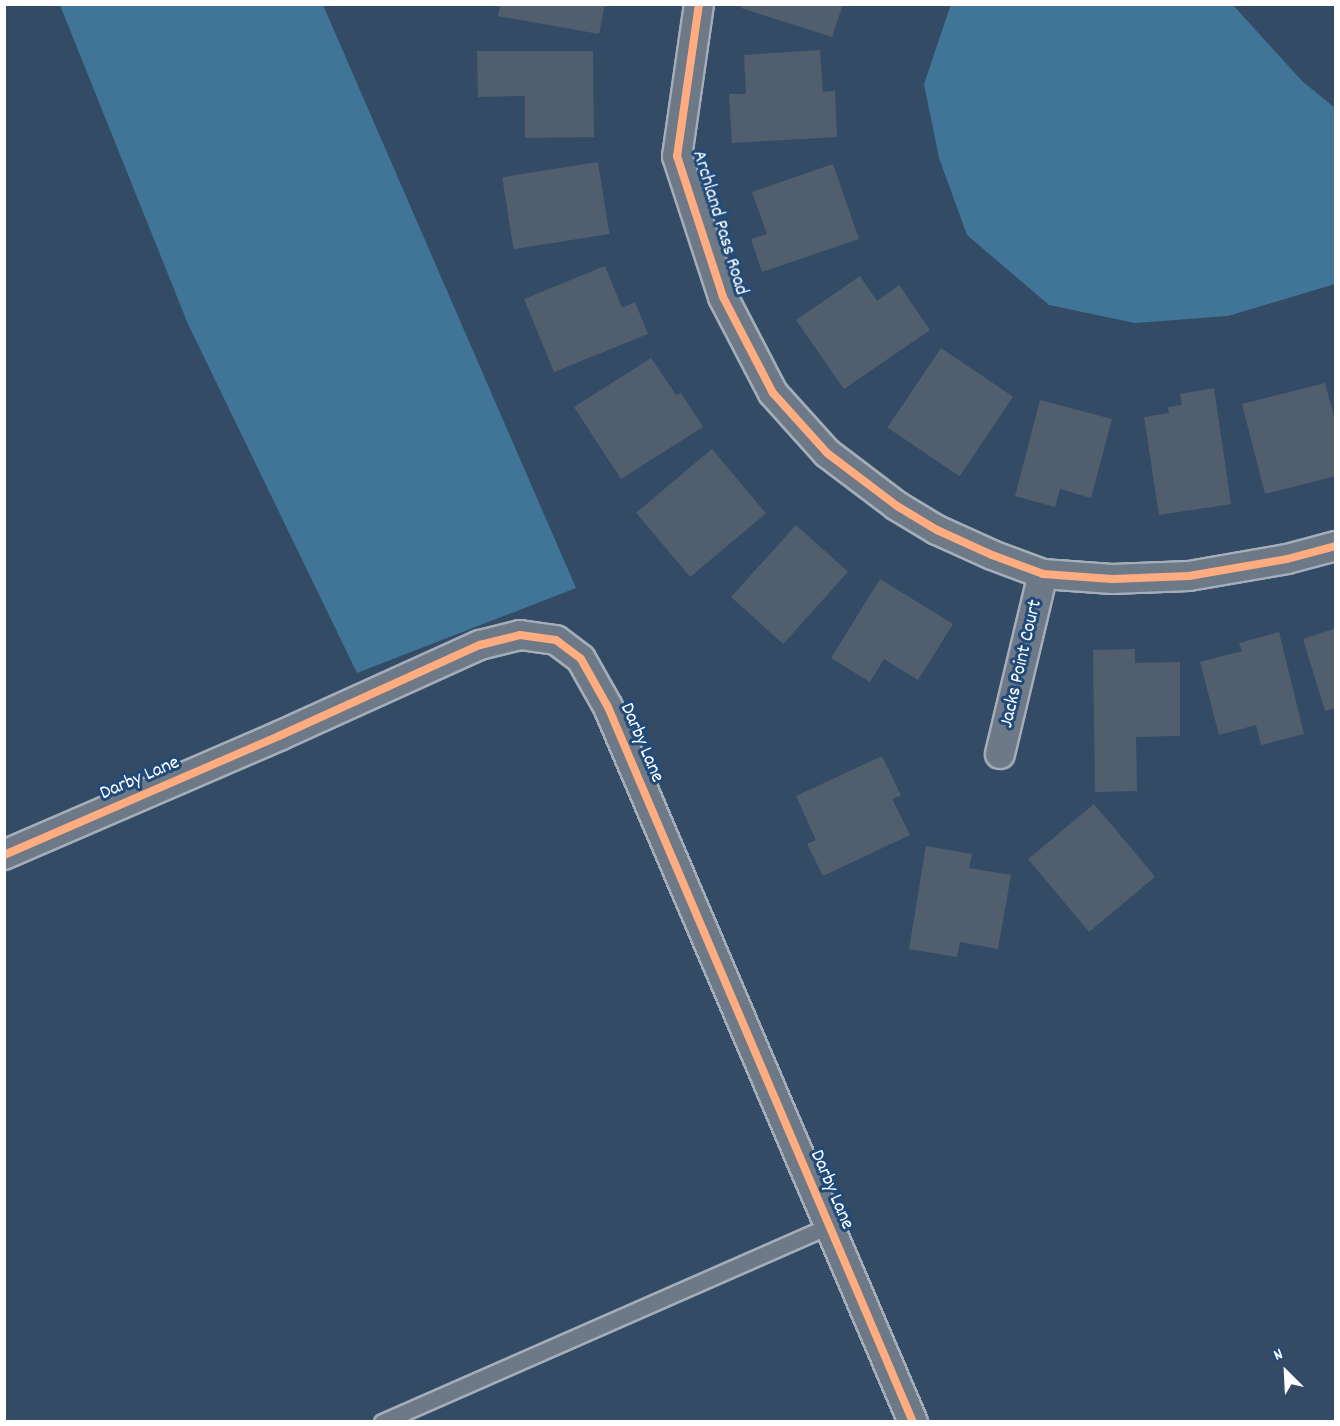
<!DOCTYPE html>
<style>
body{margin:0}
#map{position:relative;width:1340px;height:1426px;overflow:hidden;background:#344b65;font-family:Dekko,sans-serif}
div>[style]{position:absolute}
.water>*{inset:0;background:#407597}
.building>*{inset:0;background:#515e6e;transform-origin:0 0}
.roads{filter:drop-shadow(2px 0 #a4aeba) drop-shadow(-2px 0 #a4aeba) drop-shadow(0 2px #a4aeba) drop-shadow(0 -2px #a4aeba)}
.lane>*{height:15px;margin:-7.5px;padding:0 7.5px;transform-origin:7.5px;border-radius:7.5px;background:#6d7986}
.street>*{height:28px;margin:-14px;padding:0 14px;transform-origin:14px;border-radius:14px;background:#6d7986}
.cycleway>*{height:8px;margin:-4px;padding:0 4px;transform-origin:4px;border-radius:4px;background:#ffac80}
span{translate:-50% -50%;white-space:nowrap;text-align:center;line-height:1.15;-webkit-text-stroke:6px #1f4a7a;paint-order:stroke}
.street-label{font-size:20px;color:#fff}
.frame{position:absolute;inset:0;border:6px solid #fff;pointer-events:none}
.north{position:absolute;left:1256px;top:1342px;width:60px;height:60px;-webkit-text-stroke:4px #1f4a7a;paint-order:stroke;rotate:336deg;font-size:16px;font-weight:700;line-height:24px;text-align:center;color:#fff}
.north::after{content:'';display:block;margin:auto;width:21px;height:27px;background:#fff;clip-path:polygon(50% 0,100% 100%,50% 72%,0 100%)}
</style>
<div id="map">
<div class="water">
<i style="clip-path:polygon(951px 4px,1233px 5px,1302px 81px,1335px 108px,1335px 284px,1228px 316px,1135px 323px,1049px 305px,967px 235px,939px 158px,924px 84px)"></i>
<i style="clip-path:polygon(60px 5px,323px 5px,576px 588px,357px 673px,188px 324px)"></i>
</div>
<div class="building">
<i style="clip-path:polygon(500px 4px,605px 4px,599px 34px,498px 16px)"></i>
<i style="clip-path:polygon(742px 4px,843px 4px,832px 37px,741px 8px)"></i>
<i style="clip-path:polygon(820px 50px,823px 92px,835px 91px,837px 137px,732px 143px,729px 94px,746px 94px,744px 55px)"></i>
<i style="clip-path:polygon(477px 51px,593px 51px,594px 137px,525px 138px,525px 96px,478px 97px)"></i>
<i style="left:598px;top:162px;width:73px;height:97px;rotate:81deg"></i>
<i style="clip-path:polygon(833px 164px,859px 239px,762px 272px,751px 239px,767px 234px,752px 192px)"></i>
<i style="clip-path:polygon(605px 266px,622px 308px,635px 302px,648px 334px,554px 372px,524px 299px)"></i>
<i style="clip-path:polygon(860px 276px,877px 301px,899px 285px,930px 330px,844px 389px,796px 320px)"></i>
<i style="left:941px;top:348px;width:87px;height:96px;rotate:34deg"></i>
<i style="clip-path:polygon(651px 358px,676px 395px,681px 393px,703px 427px,621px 479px,574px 407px)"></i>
<i style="clip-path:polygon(1325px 383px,1336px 424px,1336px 476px,1265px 494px,1242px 404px)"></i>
<i style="clip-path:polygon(1214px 388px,1231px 504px,1159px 515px,1144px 417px,1169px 413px,1168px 407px,1182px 405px,1180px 394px)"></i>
<i style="clip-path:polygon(1040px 400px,1112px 419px,1091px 498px,1060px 489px,1055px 507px,1015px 496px)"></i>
<i style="left:712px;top:449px;width:84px;height:99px;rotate:50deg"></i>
<i style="left:796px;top:525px;width:70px;height:97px;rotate:42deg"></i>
<i style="clip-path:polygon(880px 579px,953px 624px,918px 680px,884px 659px,870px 682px,831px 658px)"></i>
<i style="clip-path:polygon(1336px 628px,1336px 708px,1325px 711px,1303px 639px)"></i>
<i style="clip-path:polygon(1279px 632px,1304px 734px,1261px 745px,1256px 725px,1219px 735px,1200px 662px,1242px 651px,1239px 643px)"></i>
<i style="clip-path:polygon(1135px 649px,1135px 663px,1180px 662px,1180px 736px,1136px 737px,1137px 791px,1095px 792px,1093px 650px)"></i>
<i style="clip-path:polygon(882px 756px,901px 795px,892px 799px,910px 835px,823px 876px,807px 844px,816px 840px,796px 796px)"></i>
<i style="left:1094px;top:804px;width:95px;height:86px;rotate:50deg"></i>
<i style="clip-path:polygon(926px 846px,972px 854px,969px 868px,1011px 875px,998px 949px,960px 942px,957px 957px,909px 949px)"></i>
</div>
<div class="roads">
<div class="lane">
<i style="left:382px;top:1422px;width:488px;rotate:-23.7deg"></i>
</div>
<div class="street">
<i style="left:699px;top:4px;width:154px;rotate:98.2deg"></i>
<i style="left:677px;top:156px;width:148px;rotate:71.9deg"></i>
<i style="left:723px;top:297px;width:108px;rotate:62.5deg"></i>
<i style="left:773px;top:393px;width:81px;rotate:48deg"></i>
<i style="left:827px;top:453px;width:88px;rotate:37.1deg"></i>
<i style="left:897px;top:506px;width:47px;rotate:31deg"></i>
<i style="left:937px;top:530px;width:60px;rotate:24.4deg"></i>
<i style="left:992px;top:555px;width:54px;rotate:20.4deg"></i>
<i style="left:1043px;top:574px;width:69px;rotate:4.1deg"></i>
<i style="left:1112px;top:579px;width:77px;rotate:-2.2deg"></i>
<i style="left:1189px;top:576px;width:99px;rotate:-9.8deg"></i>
<i style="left:1287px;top:559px;width:51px;rotate:-14.9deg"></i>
<i style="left:1000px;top:754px;width:185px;rotate:-76.6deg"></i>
<i style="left:4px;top:855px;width:300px;rotate:-23.4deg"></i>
<i style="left:279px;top:736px;width:221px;rotate:-24.4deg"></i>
<i style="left:480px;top:645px;width:41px;rotate:-14deg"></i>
<i style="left:520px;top:635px;width:36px;rotate:8deg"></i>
<i style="left:556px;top:640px;width:31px;rotate:37deg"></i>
<i style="left:581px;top:659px;width:55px;rotate:60.6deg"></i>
<i style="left:608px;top:707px;width:777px;rotate:66.9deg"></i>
</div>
</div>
<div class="cycleway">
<i style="left:699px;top:4px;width:154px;rotate:98.2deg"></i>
<i style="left:677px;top:156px;width:148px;rotate:71.9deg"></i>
<i style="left:723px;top:297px;width:108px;rotate:62.5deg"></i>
<i style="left:773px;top:393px;width:81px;rotate:48deg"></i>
<i style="left:827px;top:453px;width:88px;rotate:37.1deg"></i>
<i style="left:897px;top:506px;width:47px;rotate:31deg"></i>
<i style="left:937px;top:530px;width:60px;rotate:24.4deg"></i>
<i style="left:992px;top:555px;width:54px;rotate:20.4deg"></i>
<i style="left:1043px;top:574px;width:69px;rotate:4.1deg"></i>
<i style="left:1112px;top:579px;width:77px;rotate:-2.2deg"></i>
<i style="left:1189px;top:576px;width:99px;rotate:-9.8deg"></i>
<i style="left:1287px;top:559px;width:51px;rotate:-14.9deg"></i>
<i style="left:4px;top:855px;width:300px;rotate:-23.4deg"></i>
<i style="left:279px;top:736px;width:221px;rotate:-24.4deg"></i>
<i style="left:480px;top:645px;width:41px;rotate:-14deg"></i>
<i style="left:520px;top:635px;width:36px;rotate:8deg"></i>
<i style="left:556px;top:640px;width:31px;rotate:37deg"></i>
<i style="left:581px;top:659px;width:55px;rotate:60.6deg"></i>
<i style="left:608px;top:707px;width:777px;rotate:66.9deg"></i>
</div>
<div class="street-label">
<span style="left:719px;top:223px;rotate:73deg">Archland Pass Road</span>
<span style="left:1022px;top:664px;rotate:-77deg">Jacks Point Court</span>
<span style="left:641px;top:743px;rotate:67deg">Darby Lane</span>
<span style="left:140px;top:779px;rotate:-23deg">Darby Lane</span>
<span style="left:831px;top:1190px;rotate:67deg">Darby Lane</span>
</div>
<div class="frame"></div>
<div class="north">N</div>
</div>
